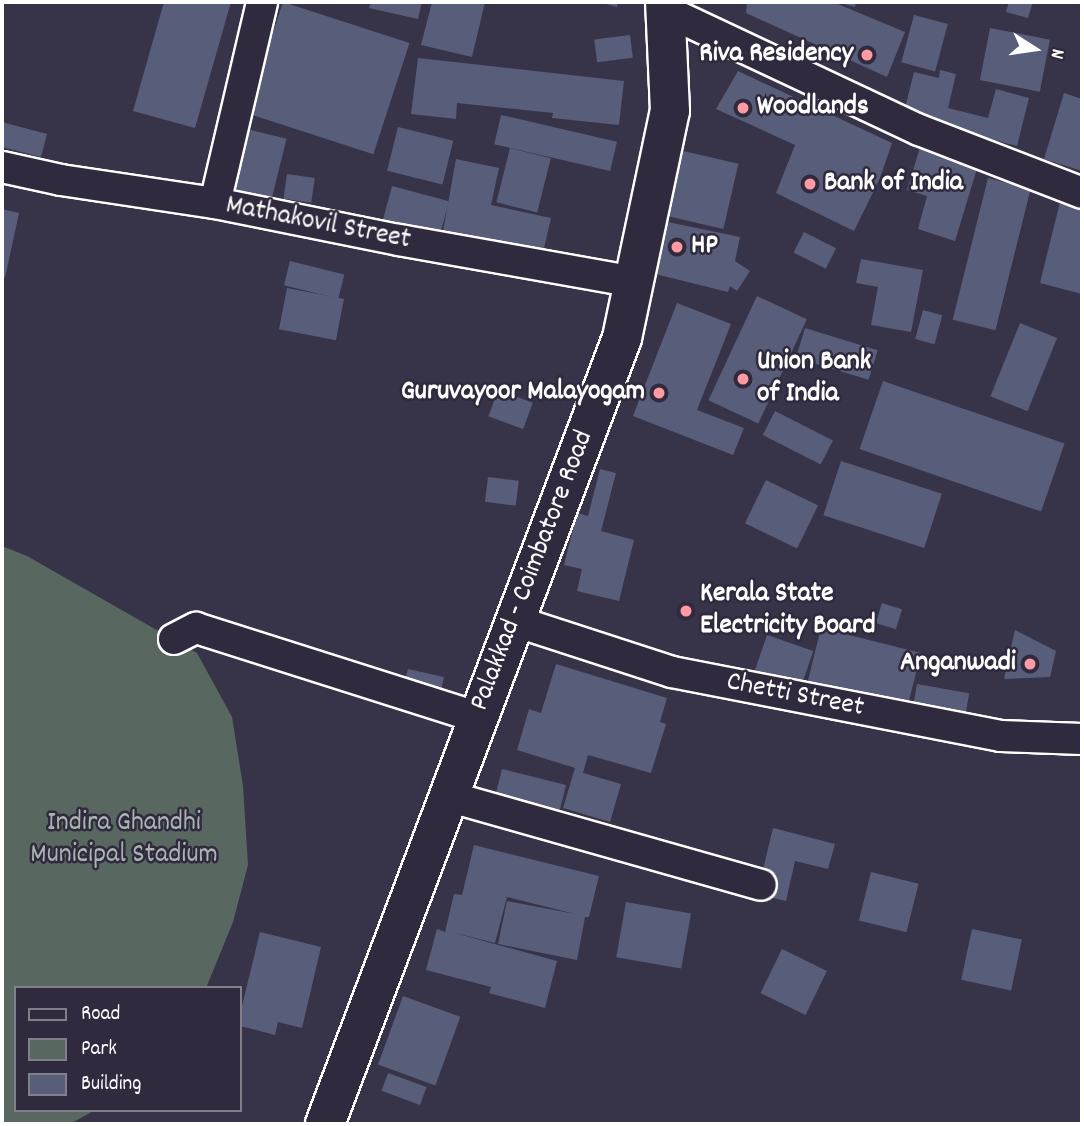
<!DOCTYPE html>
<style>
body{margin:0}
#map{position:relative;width:1084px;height:1126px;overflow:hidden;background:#373449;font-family:Dekko,sans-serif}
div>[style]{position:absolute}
.green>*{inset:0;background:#586860}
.building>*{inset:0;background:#585d79;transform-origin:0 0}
.roads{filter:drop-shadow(2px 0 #fff) drop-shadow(-2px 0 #fff) drop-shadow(0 2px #fff) drop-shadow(0 -2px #fff)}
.minor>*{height:30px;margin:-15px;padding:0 15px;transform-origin:15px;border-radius:15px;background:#2f2a3d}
.primary>*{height:38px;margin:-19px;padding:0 19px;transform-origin:19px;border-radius:19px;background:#2f2a3d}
.dots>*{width:19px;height:19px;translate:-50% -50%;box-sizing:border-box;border:4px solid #2f2a3d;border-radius:50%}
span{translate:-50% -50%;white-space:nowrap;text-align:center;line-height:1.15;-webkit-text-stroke:5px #2f2a3d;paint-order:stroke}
.poi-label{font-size:28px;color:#fff;font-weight:700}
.right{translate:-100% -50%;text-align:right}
.left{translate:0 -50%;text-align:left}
.street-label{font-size:28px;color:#fff}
.park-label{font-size:28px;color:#acb4b0}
.frame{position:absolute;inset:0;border:4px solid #fff;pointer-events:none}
.legend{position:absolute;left:14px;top:986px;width:228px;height:126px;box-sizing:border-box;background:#2f2a3d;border:2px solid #827f8b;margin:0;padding:9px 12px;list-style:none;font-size:21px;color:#fff}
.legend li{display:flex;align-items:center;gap:14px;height:35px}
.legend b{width:35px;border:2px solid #827f8b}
.north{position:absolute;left:1000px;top:14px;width:70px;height:70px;-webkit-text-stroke:5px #2f2a3d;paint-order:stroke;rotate:102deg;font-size:19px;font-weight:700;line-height:28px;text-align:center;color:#fff}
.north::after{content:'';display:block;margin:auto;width:24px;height:32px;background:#fff;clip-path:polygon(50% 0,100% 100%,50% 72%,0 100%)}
</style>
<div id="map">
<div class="green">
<i style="clip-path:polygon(2px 546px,27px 556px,197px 653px,232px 717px,243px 786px,248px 865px,233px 922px,206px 988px,16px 988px,16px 1110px,95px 1110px,70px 1124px,2px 1124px)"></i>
</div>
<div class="building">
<i style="clip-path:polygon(164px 2px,231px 2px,195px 128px,133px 111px)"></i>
<i style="left:283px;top:2px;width:133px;height:117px;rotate:18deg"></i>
<i style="clip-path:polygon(371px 2px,422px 2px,418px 19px,369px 8px)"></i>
<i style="clip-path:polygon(432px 2px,485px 2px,472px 57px,421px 45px)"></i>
<i style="clip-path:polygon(599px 2px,618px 2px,617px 7px)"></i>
<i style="clip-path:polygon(747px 2px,833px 2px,905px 32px,887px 77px,746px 13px)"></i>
<i style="clip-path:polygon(837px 2px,856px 2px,855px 7px)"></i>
<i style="clip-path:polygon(1009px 2px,1033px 2px,1028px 18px,1006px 12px)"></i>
<i style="left:914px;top:15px;width:35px;height:49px;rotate:15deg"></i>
<i style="left:990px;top:28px;width:61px;height:53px;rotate:11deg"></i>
<i style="left:630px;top:35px;width:23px;height:36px;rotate:83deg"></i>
<i style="clip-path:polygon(418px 58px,624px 81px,619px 125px,552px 118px,553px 113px,457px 103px,456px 119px,411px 114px)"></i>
<i style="clip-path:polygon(940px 70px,956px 74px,948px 108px,988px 118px,996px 89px,1029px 98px,1017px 146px,903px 116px,914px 72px,939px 78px)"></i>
<i style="clip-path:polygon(738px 71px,892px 143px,880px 178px,854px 231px,776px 193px,795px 145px,716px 109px)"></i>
<i style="clip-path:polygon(1064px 93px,1082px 99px,1082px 171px,1044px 159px)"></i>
<i style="left:501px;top:115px;width:119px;height:30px;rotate:13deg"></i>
<i style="clip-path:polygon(2px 122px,47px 134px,41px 157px,2px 147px)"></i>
<i style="left:239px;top:127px;width:49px;height:63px;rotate:14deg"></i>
<i style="left:398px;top:127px;width:57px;height:45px;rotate:14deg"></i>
<i style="clip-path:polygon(921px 144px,979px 162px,955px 241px,918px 229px,927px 196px,907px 190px)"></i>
<i style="left:510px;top:148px;width:42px;height:56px;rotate:14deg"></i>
<i style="left:679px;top:150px;width:61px;height:67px;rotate:13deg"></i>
<i style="clip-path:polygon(456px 159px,499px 168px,491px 205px,551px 218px,539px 270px,440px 248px)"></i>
<i style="left:287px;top:174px;width:28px;height:25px;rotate:8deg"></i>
<i style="left:988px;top:178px;width:44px;height:146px;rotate:14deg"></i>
<i style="left:392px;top:186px;width:59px;height:63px;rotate:15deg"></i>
<i style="clip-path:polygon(1060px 202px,1082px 208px,1082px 294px,1040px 283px)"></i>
<i style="clip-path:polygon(2px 209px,19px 213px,5px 278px,2px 277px)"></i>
<i style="clip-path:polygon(663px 221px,740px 237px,735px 261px,750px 271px,737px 291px,730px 286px,728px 292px,651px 273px)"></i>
<i style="left:804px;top:232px;width:36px;height:23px;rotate:27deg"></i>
<i style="clip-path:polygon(861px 259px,923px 270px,911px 332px,871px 325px,878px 287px,856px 283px)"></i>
<i style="left:290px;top:261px;width:56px;height:25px;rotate:14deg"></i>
<i style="left:287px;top:288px;width:58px;height:42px;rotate:11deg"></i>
<i style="left:757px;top:296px;width:55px;height:115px;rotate:25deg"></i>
<i style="clip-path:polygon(677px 303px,731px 324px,697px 410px,744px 428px,733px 455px,633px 416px)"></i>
<i style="left:923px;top:310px;width:20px;height:30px;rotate:15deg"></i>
<i style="left:1020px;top:323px;width:40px;height:79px;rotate:22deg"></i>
<i style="left:805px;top:328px;width:76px;height:31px;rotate:17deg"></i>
<i style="left:883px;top:381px;width:192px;height:72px;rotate:19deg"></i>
<i style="left:498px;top:390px;width:37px;height:28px;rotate:20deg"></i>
<i style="left:775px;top:411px;width:65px;height:27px;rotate:27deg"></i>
<i style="left:841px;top:461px;width:106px;height:57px;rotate:18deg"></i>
<i style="clip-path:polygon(600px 469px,616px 473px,601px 531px,634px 540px,619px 601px,577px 591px,582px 569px,564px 565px,577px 513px,588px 516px)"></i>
<i style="left:488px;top:477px;width:31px;height:25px;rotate:7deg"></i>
<i style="left:766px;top:480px;width:58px;height:48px;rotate:26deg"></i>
<i style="left:882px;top:603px;width:21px;height:21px;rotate:17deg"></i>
<i style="left:821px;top:628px;width:103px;height:63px;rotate:14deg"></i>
<i style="clip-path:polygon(1015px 630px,1056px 651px,1050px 677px,1004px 679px)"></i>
<i style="left:767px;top:635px;width:49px;height:43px;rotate:19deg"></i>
<i style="clip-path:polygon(556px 664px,667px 698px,660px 722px,666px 724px,651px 773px,588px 755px,583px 773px,621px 784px,610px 822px,563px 808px,575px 768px,517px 750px,529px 709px,541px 713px)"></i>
<i style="clip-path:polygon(408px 669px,444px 677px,441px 690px,405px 680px)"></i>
<i style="left:917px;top:684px;width:53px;height:33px;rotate:10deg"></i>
<i style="left:502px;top:769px;width:66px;height:42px;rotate:14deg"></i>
<i style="clip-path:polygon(773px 828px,835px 844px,828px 869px,795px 861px,786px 901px,757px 894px)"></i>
<i style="clip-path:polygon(474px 845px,599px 876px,589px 917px,585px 917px,577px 960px,498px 944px,507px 901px,575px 914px,507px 897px,495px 943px,451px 932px,557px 961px,545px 1008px,489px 993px,491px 987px,426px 970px,437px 929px,445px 932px,454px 894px,462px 895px)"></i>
<i style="left:871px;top:872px;width:49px;height:50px;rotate:14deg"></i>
<i style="left:626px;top:902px;width:66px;height:56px;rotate:10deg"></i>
<i style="left:972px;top:929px;width:51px;height:52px;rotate:12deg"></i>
<i style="clip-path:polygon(260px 932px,321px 947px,302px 1028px,278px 1022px,275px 1035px,240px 1026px,240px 1014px)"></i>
<i style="left:782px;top:949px;width:50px;height:49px;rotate:26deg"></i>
<i style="left:403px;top:996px;width:61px;height:73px;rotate:20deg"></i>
<i style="left:388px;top:1073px;width:41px;height:19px;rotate:20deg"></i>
</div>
<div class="roads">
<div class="minor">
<i style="left:664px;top:10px;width:282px;rotate:25.2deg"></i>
<i style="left:919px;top:130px;width:175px;rotate:21.1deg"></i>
<i style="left:2px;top:167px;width:60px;rotate:12.4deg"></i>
<i style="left:61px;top:180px;width:156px;rotate:8.5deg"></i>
<i style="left:215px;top:203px;width:188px;rotate:11.4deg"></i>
<i style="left:399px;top:240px;width:239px;rotate:10.1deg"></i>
<i style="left:215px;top:203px;width:206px;rotate:-76.8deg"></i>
<i style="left:515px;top:621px;width:165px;rotate:18deg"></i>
<i style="left:672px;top:672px;width:335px;rotate:11deg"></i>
<i style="left:1001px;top:736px;width:81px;rotate:2.1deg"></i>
<i style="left:174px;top:639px;width:25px;rotate:-27deg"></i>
<i style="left:196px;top:628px;width:295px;rotate:17.6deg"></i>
<i style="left:447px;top:796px;width:326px;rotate:15.8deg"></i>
</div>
<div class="primary">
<i style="left:325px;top:1124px;width:840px;rotate:-69.3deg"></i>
<i style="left:622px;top:338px;width:232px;rotate:-78.1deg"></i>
<i style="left:670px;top:111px;width:109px;rotate:-92.6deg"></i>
</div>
</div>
<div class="dots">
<i style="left:867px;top:55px;background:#ff9aa2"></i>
<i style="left:743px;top:108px;background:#ff9aa2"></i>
<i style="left:810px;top:184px;background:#ff9aa2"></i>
<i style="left:677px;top:247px;background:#ff9aa2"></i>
<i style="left:743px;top:379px;background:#ff9aa2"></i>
<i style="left:659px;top:393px;background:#ff9aa2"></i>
<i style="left:686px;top:611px;background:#ff9aa2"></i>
<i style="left:1030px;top:664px;background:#ff9aa2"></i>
</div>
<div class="poi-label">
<span class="right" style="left:853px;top:55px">Riva Residency</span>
<span class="left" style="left:757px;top:108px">Woodlands</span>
<span class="left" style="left:824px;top:184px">Bank of India</span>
<span class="left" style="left:691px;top:247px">HP</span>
<span class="left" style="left:757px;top:379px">Union Bank<br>of India</span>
<span class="right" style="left:645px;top:393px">Guruvayoor Malayogam</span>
<span class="left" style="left:700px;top:611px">Kerala State<br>Electricity Board</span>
<span class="right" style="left:1016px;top:664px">Anganwadi</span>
</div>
<div class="street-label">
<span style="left:318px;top:224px;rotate:11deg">Mathakovil Street</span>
<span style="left:533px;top:571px;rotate:-69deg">Palakkad - Coimbatore Road</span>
<span style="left:795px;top:696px;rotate:11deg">Chetti Street</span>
</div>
<div class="park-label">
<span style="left:124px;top:840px">Indira Ghandhi<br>Municipal Stadium</span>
</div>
<div class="frame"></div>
<ul class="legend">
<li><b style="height:9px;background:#2f2a3d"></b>Road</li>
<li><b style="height:19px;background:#586860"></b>Park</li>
<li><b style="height:19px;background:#585d79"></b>Building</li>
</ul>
<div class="north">N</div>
</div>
